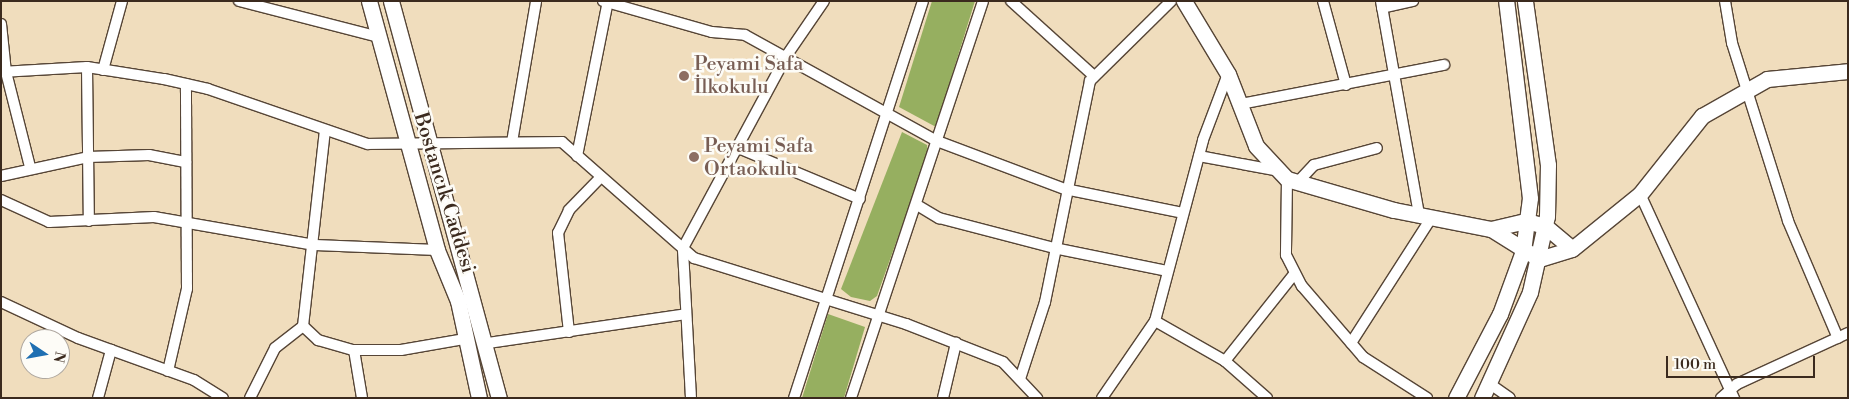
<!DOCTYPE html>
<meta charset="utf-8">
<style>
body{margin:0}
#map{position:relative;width:1849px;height:399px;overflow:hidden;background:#f0ddbd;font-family:"Libre Bodoni",serif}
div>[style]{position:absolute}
.forest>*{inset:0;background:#96af60}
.roads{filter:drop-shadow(1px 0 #564536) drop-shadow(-1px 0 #564536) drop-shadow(0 1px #564536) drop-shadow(0 -1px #564536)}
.street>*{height:10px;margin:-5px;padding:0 5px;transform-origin:5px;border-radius:5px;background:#fff}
.secondary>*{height:15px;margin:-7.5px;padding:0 7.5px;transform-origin:7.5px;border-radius:7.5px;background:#fff}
.dots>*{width:14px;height:14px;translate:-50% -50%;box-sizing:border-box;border:2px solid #fdfcf7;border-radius:50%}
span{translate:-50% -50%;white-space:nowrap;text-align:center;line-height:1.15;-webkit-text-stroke:5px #fdfcf7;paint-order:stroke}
.education-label{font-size:20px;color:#785e54}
.left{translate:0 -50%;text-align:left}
.street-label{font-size:20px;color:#3b2a1e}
.frame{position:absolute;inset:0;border:2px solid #3b2a1e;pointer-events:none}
.north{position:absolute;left:20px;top:329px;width:50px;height:50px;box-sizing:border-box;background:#fdfcf7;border:1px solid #afa8a0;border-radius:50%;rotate:102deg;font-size:14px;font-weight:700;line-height:20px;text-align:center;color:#3b2a1e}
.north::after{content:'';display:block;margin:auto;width:18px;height:22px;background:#1f6fb2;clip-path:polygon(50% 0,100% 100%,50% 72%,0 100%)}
.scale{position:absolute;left:1666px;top:356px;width:149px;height:22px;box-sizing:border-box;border:2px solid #3b2a1e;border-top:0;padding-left:6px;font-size:15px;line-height:18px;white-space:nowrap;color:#3b2a1e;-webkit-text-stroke:4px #fdfcf7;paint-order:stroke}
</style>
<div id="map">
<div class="forest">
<i style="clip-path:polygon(932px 1px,975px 1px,936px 127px,899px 107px)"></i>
<i style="clip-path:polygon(902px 132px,927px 145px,928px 153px,877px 296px,870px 301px,851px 297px,841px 289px)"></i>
<i style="clip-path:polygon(828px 314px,865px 327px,844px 398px,802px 398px)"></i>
</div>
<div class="roads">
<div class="street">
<i style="left:239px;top:1px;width:145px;rotate:14.4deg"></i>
<i style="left:603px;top:1px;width:113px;rotate:15.9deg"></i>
<i style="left:712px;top:32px;width:33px;rotate:5deg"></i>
<i style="left:745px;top:35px;width:219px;rotate:28.9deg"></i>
<i style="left:937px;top:141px;width:137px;rotate:20.6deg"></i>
<i style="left:1065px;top:189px;width:120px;rotate:11.5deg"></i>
<i style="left:1011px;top:1px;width:112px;rotate:42.1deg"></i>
<i style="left:1323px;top:1px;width:87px;rotate:74.7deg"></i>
<i style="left:1381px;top:1px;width:217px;rotate:79.9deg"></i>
<i style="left:1725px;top:1px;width:43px;rotate:80.5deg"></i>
<i style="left:1732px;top:43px;width:187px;rotate:72.5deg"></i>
<i style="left:1788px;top:221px;width:127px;rotate:66.9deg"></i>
<i style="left:1382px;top:8px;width:32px;rotate:-13deg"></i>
<i style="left:1px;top:24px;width:48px;rotate:84.1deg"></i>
<i style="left:6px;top:72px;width:98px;rotate:75.8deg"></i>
<i style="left:87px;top:67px;width:154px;rotate:89.3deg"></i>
<i style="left:103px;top:70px;width:72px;rotate:-74.6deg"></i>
<i style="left:1px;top:72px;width:86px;rotate:-3.3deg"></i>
<i style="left:87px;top:67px;width:78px;rotate:8.9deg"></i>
<i style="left:164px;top:79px;width:45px;rotate:12.8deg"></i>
<i style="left:208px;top:89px;width:169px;rotate:19deg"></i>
<i style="left:368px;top:144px;width:194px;rotate:-0.6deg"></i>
<i style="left:562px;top:142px;width:176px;rotate:41.3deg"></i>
<i style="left:694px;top:258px;width:222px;rotate:17.3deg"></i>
<i style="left:906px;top:324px;width:104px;rotate:21.4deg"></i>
<i style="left:1003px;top:362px;width:50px;rotate:46.6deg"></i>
<i style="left:1241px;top:104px;width:207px;rotate:-10.9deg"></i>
<i style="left:512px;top:142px;width:143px;rotate:-80.3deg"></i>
<i style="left:738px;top:148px;width:132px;rotate:22.7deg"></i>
<i style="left:577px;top:156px;width:158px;rotate:-78.7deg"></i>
<i style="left:1199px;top:156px;width:81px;rotate:10.6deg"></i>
<i style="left:1px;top:176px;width:89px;rotate:-12.3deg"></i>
<i style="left:88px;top:157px;width:61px;rotate:-1.9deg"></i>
<i style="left:149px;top:155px;width:38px;rotate:11deg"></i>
<i style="left:1287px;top:179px;width:76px;rotate:90.8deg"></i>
<i style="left:1286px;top:255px;width:35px;rotate:63deg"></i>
<i style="left:1302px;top:286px;width:94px;rotate:49.3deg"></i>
<i style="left:1363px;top:357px;width:76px;rotate:32.6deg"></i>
<i style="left:1297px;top:183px;width:25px;rotate:-47deg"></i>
<i style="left:1314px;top:165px;width:65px;rotate:-15.1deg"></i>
<i style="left:1640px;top:194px;width:225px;rotate:65.3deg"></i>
<i style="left:1px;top:200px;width:53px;rotate:24.6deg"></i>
<i style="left:49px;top:222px;width:105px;rotate:-2.7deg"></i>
<i style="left:154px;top:217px;width:163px;rotate:9.9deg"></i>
<i style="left:315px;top:245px;width:122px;rotate:2.3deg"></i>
<i style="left:917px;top:205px;width:26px;rotate:31deg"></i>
<i style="left:939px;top:218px;width:119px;rotate:14.6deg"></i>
<i style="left:1054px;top:248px;width:115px;rotate:11.5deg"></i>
<i style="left:1px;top:302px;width:85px;rotate:25.1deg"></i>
<i style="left:78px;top:338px;width:123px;rotate:19.9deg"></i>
<i style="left:194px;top:380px;width:34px;rotate:32deg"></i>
<i style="left:1155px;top:321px;width:81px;rotate:29.7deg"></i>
<i style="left:1225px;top:361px;width:56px;rotate:41.4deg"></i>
<i style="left:303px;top:326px;width:21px;rotate:43deg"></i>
<i style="left:318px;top:340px;width:37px;rotate:16deg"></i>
<i style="left:354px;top:350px;width:47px"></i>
<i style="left:401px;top:350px;width:65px;rotate:-9.8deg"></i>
<i style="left:569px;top:332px;width:100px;rotate:-96.3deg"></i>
<i style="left:558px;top:233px;width:25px;rotate:-64deg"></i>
<i style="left:569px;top:210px;width:46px;rotate:-45.9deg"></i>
<i style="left:488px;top:343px;width:200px;rotate:-8.3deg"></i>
<i style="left:1351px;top:343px;width:150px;rotate:-57.3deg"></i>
<i style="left:354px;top:350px;width:49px;rotate:80.5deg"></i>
<i style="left:1225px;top:361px;width:112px;rotate:-51.5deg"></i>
<i style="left:168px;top:371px;width:84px;rotate:-77deg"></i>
<i style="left:187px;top:289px;width:205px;rotate:-90.3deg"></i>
<i style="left:1020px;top:379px;width:81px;rotate:-72deg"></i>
<i style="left:1045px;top:302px;width:226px;rotate:-78.5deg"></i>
<i style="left:1090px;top:81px;width:114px;rotate:-44.6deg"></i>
<i style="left:1490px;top:384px;width:24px;rotate:35deg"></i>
<i style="left:98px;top:398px;width:50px;rotate:-74.8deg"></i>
<i style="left:250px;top:398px;width:56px;rotate:-63.4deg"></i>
<i style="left:275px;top:348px;width:36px;rotate:-38deg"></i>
<i style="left:303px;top:326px;width:197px;rotate:-83.6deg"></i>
<i style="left:691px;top:398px;width:150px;rotate:-93.1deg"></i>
<i style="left:683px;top:248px;width:219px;rotate:-61.7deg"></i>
<i style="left:787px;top:55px;width:65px;rotate:-55.6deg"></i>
<i style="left:794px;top:398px;width:417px;rotate:-72deg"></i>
<i style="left:851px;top:398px;width:418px;rotate:-71.6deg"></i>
<i style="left:943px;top:398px;width:57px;rotate:-76.7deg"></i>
<i style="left:1102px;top:398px;width:93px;rotate:-55.5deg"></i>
<i style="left:1155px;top:321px;width:187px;rotate:-75.1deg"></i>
<i style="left:1203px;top:140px;width:71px;rotate:-69.3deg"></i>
<i style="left:1721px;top:398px;width:21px;rotate:-41deg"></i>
<i style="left:1737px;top:384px;width:122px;rotate:-24.7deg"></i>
</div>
<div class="secondary">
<i style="left:369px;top:1px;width:258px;rotate:74.7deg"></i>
<i style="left:437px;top:250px;width:55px;rotate:67.6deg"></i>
<i style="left:458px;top:301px;width:99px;rotate:77.8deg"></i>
<i style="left:391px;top:1px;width:411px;rotate:74.8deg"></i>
<i style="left:1184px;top:1px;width:85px;rotate:58.9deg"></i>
<i style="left:1228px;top:74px;width:77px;rotate:68.7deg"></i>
<i style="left:1256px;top:146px;width:45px;rotate:46.8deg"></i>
<i style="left:1287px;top:179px;width:111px;rotate:16.2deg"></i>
<i style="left:1394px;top:210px;width:99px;rotate:11.1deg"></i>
<i style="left:1491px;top:229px;width:57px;rotate:32deg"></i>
<i style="left:1539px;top:259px;width:34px;rotate:-17deg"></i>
<i style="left:1572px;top:249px;width:87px;rotate:-39deg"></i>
<i style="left:1640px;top:194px;width:100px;rotate:-51.5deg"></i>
<i style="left:1702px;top:116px;width:75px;rotate:-29.6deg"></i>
<i style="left:1767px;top:79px;width:81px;rotate:-5.6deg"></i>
<i style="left:1491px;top:229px;width:37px;rotate:-13deg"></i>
<i style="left:1527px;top:221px;width:19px;rotate:16deg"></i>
<i style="left:1545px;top:226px;width:35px;rotate:40deg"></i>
<i style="left:1456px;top:398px;width:95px;rotate:-62.4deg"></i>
<i style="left:1500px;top:314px;width:67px;rotate:-69.9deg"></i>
<i style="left:1523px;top:251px;width:53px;rotate:-82.5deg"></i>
<i style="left:1530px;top:198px;width:198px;rotate:-96.9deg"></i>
<i style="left:1482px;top:398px;width:116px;rotate:-65.6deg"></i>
<i style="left:1530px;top:292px;width:78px;rotate:-77.4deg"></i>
<i style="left:1547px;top:216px;width:51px;rotate:-88.9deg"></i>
<i style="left:1548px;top:165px;width:166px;rotate:-98deg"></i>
</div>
</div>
<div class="dots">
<i style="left:684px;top:76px;background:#8d6e63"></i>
<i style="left:694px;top:157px;background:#8d6e63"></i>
</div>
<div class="education-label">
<span class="left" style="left:694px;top:76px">Peyami Safa<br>İlkokulu</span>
<span class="left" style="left:704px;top:158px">Peyami Safa<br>Ortaokulu</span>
</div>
<div class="street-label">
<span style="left:444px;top:193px;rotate:73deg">Bostancık Caddesi</span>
</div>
<div class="frame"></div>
<div class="north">N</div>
<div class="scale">100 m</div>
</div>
